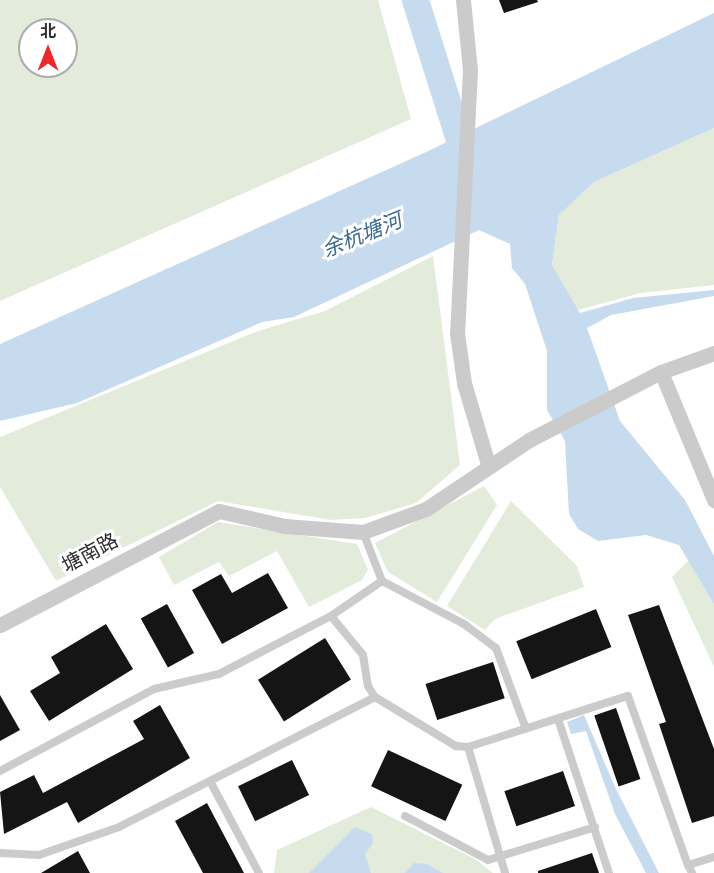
<!DOCTYPE html>
<meta charset="utf-8">
<style>
body{margin:0}
#map{position:relative;width:714px;height:873px;overflow:hidden;background:#fff;font-family:Cabin,"Noto Sans SC",sans-serif}
div>[style]{position:absolute}
.green>*{inset:0;background:#e3ecdb}
.water>*{inset:0;background:#c6dbed}
.river>*{height:27px;margin:-13.5px;padding:0 13.5px;transform-origin:13.5px;border-radius:13.5px;background:#c6dbed}
.building>*{inset:0;background:#151515;transform-origin:0 0}
.service>*{height:8px;margin:-4px;padding:0 4px;transform-origin:4px;border-radius:4px;background:#cbcbcb}
.minor>*{height:15px;margin:-7.5px;padding:0 7.5px;transform-origin:7.5px;border-radius:7.5px;background:#cbcbcb}
span{translate:-50% -50%;white-space:nowrap;text-align:center;line-height:1.15;-webkit-text-stroke:6px #fff;paint-order:stroke}
.street-label{font-size:20px;color:#2e2e2e}
.water-label{font-size:21px;color:#386a94;font-style:italic}
.north{position:absolute;left:18px;top:18px;width:60px;height:60px;box-sizing:border-box;background:#fff;border:2px solid #ababab;border-radius:50%;rotate:0deg;font-size:16px;font-weight:700;line-height:24px;text-align:center;color:#2e2e2e}
.north::after{content:'';display:block;margin:auto;width:21px;height:27px;background:#ee2729;clip-path:polygon(50% 0,100% 100%,50% 72%,0 100%)}
</style>
<div id="map">
<div class="green">
<i style="clip-path:polygon(evenodd,0 0,378px 0,411px 119px,0 301px,0 0,30px 30px,66px 30px,66px 66px,30px 66px,30px 30px)"></i>
<i style="clip-path:polygon(714px 128px,714px 285px,641px 293px,578px 310px,552px 266px,559px 215px,594px 182px)"></i>
<i style="clip-path:polygon(433px 256px,460px 465px,416px 503px,365px 518px,331px 520px,218px 501px,56px 581px,0 487px,0 437px,258px 331px,325px 311px)"></i>
<i style="clip-path:polygon(484px 486px,497px 505px,437px 602px,388px 572px,375px 543px)"></i>
<i style="clip-path:polygon(511px 501px,577px 566px,584px 587px,495px 619px,485px 630px,447px 606px)"></i>
<i style="clip-path:polygon(218px 522px,357px 544px,368px 570px,362px 580px,309px 607px,277px 551px,229px 576px,219px 562px,174px 585px,159px 557px)"></i>
<i style="clip-path:polygon(689px 560px,714px 604px,714px 667px,672px 577px)"></i>
<i style="clip-path:polygon(371px 807px,475px 859px,493px 873px,274px 873px,277px 850px)"></i>
</div>
<div class="water">
<i style="clip-path:polygon(714px 13px,714px 128px,594px 182px,559px 215px,552px 265px,580px 313px,633px 298px,714px 290px,714px 296px,611px 315px,587px 328px,620px 421px,685px 500px,714px 556px,714px 604px,679px 545px,646px 535px,598px 541px,578px 529px,569px 514px,565px 441px,547px 410px,547px 351px,525px 284px,512px 268px,510px 244px,479px 230px,294px 317px,262px 322px,77px 403px,0 421px,0 344px,424px 153px)"></i>
<i style="clip-path:polygon(584px 715px,615px 787px,659px 873px,646px 873px,615px 814px,586px 731px,571px 734px,567px 722px)"></i>
<i style="clip-path:polygon(355px 827px,372px 834px,373px 843px,365px 854px,371px 873px,309px 873px)"></i>
<i style="clip-path:polygon(414px 863px,427px 864px,443px 873px,405px 873px)"></i>
</div>
<div class="river">
<i style="left:415px;top:0;width:179px;rotate:72.5deg"></i>
</div>
<div class="building">
<i style="clip-path:polygon(499px 0,537px 0,538px 2px,504px 13px)"></i>
<i style="clip-path:polygon(268px 573px,288px 608px,222px 644px,192px 590px,221px 574px,232px 593px)"></i>
<i style="left:167px;top:604px;width:56px;height:30px;rotate:61deg"></i>
<i style="clip-path:polygon(659px 605px,714px 749px,714px 816px,692px 823px,659px 724px,666px 722px,628px 615px)"></i>
<i style="left:596px;top:609px;width:41px;height:86px;rotate:68deg"></i>
<i style="clip-path:polygon(106px 624px,133px 669px,49px 721px,30px 691px,60px 673px,51px 657px)"></i>
<i style="left:325px;top:638px;width:49px;height:79px;rotate:58deg"></i>
<i style="left:493px;top:662px;width:38px;height:71px;rotate:72deg"></i>
<i style="clip-path:polygon(0 695px,20px 730px,0 741px)"></i>
<i style="clip-path:polygon(160px 705px,190px 758px,78px 823px,67px 802px,4px 834px,0 792px,34px 775px,43px 793px,144px 739px,133px 721px)"></i>
<i style="left:616px;top:708px;width:75px;height:23px;rotate:71deg"></i>
<i style="left:388px;top:750px;width:82px;height:40px;rotate:25deg"></i>
<i style="left:292px;top:760px;width:39px;height:60px;rotate:64deg"></i>
<i style="left:563px;top:771px;width:37px;height:62px;rotate:71deg"></i>
<i style="clip-path:polygon(207px 803px,244px 873px,203px 873px,175px 821px)"></i>
<i style="clip-path:polygon(78px 851px,90px 873px,41px 873px)"></i>
<i style="clip-path:polygon(592px 853px,599px 873px,538px 873px,538px 871px)"></i>
</div>
<div class="service">
<i style="left:363px;top:532px;width:53px;rotate:68.8deg"></i>
<i style="left:331px;top:616px;width:62px;rotate:-34.5deg"></i>
<i style="left:382px;top:581px;width:93px;rotate:27.7deg"></i>
<i style="left:464px;top:624px;width:40px;rotate:37deg"></i>
<i style="left:496px;top:648px;width:86px;rotate:69.7deg"></i>
<i style="left:558px;top:719px;width:162px;rotate:71.7deg"></i>
<i style="left:468px;top:747px;width:131px;rotate:73.6deg"></i>
<i style="left:0;top:771px;width:174px;rotate:-28deg"></i>
<i style="left:154px;top:689px;width:67px;rotate:-13deg"></i>
<i style="left:219px;top:674px;width:126px;rotate:-27.4deg"></i>
<i style="left:331px;top:616px;width:50px;rotate:50.6deg"></i>
<i style="left:363px;top:655px;width:31px;rotate:81deg"></i>
<i style="left:368px;top:686px;width:13px;rotate:58deg"></i>
<i style="left:375px;top:697px;width:95px;rotate:31.2deg"></i>
<i style="left:456px;top:746px;width:12px;rotate:5deg"></i>
<i style="left:468px;top:747px;width:168px;rotate:-17.7deg"></i>
<i style="left:628px;top:696px;width:179px;rotate:70.5deg"></i>
<i style="left:688px;top:865px;width:27px;rotate:-17deg"></i>
<i style="left:210px;top:781px;width:104px;rotate:62deg"></i>
<i style="left:405px;top:816px;width:94px;rotate:27.9deg"></i>
<i style="left:488px;top:860px;width:112px;rotate:-17.1deg"></i>
<i style="left:0;top:853px;width:39px;rotate:3deg"></i>
<i style="left:39px;top:855px;width:85px;rotate:-19.3deg"></i>
<i style="left:119px;top:827px;width:287px;rotate:-26.9deg"></i>
<i style="left:688px;top:865px;width:9px;rotate:63deg"></i>
</div>
<div class="minor">
<i style="left:463px;top:0;width:70px;rotate:84.3deg"></i>
<i style="left:470px;top:70px;width:263px;rotate:92.8deg"></i>
<i style="left:457px;top:333px;width:50px;rotate:82deg"></i>
<i style="left:464px;top:383px;width:84px;rotate:73.5deg"></i>
<i style="left:661px;top:372px;width:139px;rotate:67.5deg"></i>
<i style="left:0;top:625px;width:247px;rotate:-27.5deg"></i>
<i style="left:219px;top:511px;width:68px;rotate:12.8deg"></i>
<i style="left:285px;top:526px;width:78px;rotate:4.4deg"></i>
<i style="left:363px;top:532px;width:67px;rotate:-20.1deg"></i>
<i style="left:426px;top:509px;width:124px;rotate:-33.8deg"></i>
<i style="left:529px;top:440px;width:148px;rotate:-27.3deg"></i>
<i style="left:661px;top:372px;width:56px;rotate:-19.7deg"></i>
</div>
<div class="street-label">
<span style="left:90px;top:553px;rotate:-28deg">塘南路</span>
</div>
<div class="water-label">
<span style="left:362px;top:235px;rotate:-22deg">余杭塘河</span>
</div>
<div class="north">北</div>
</div>
